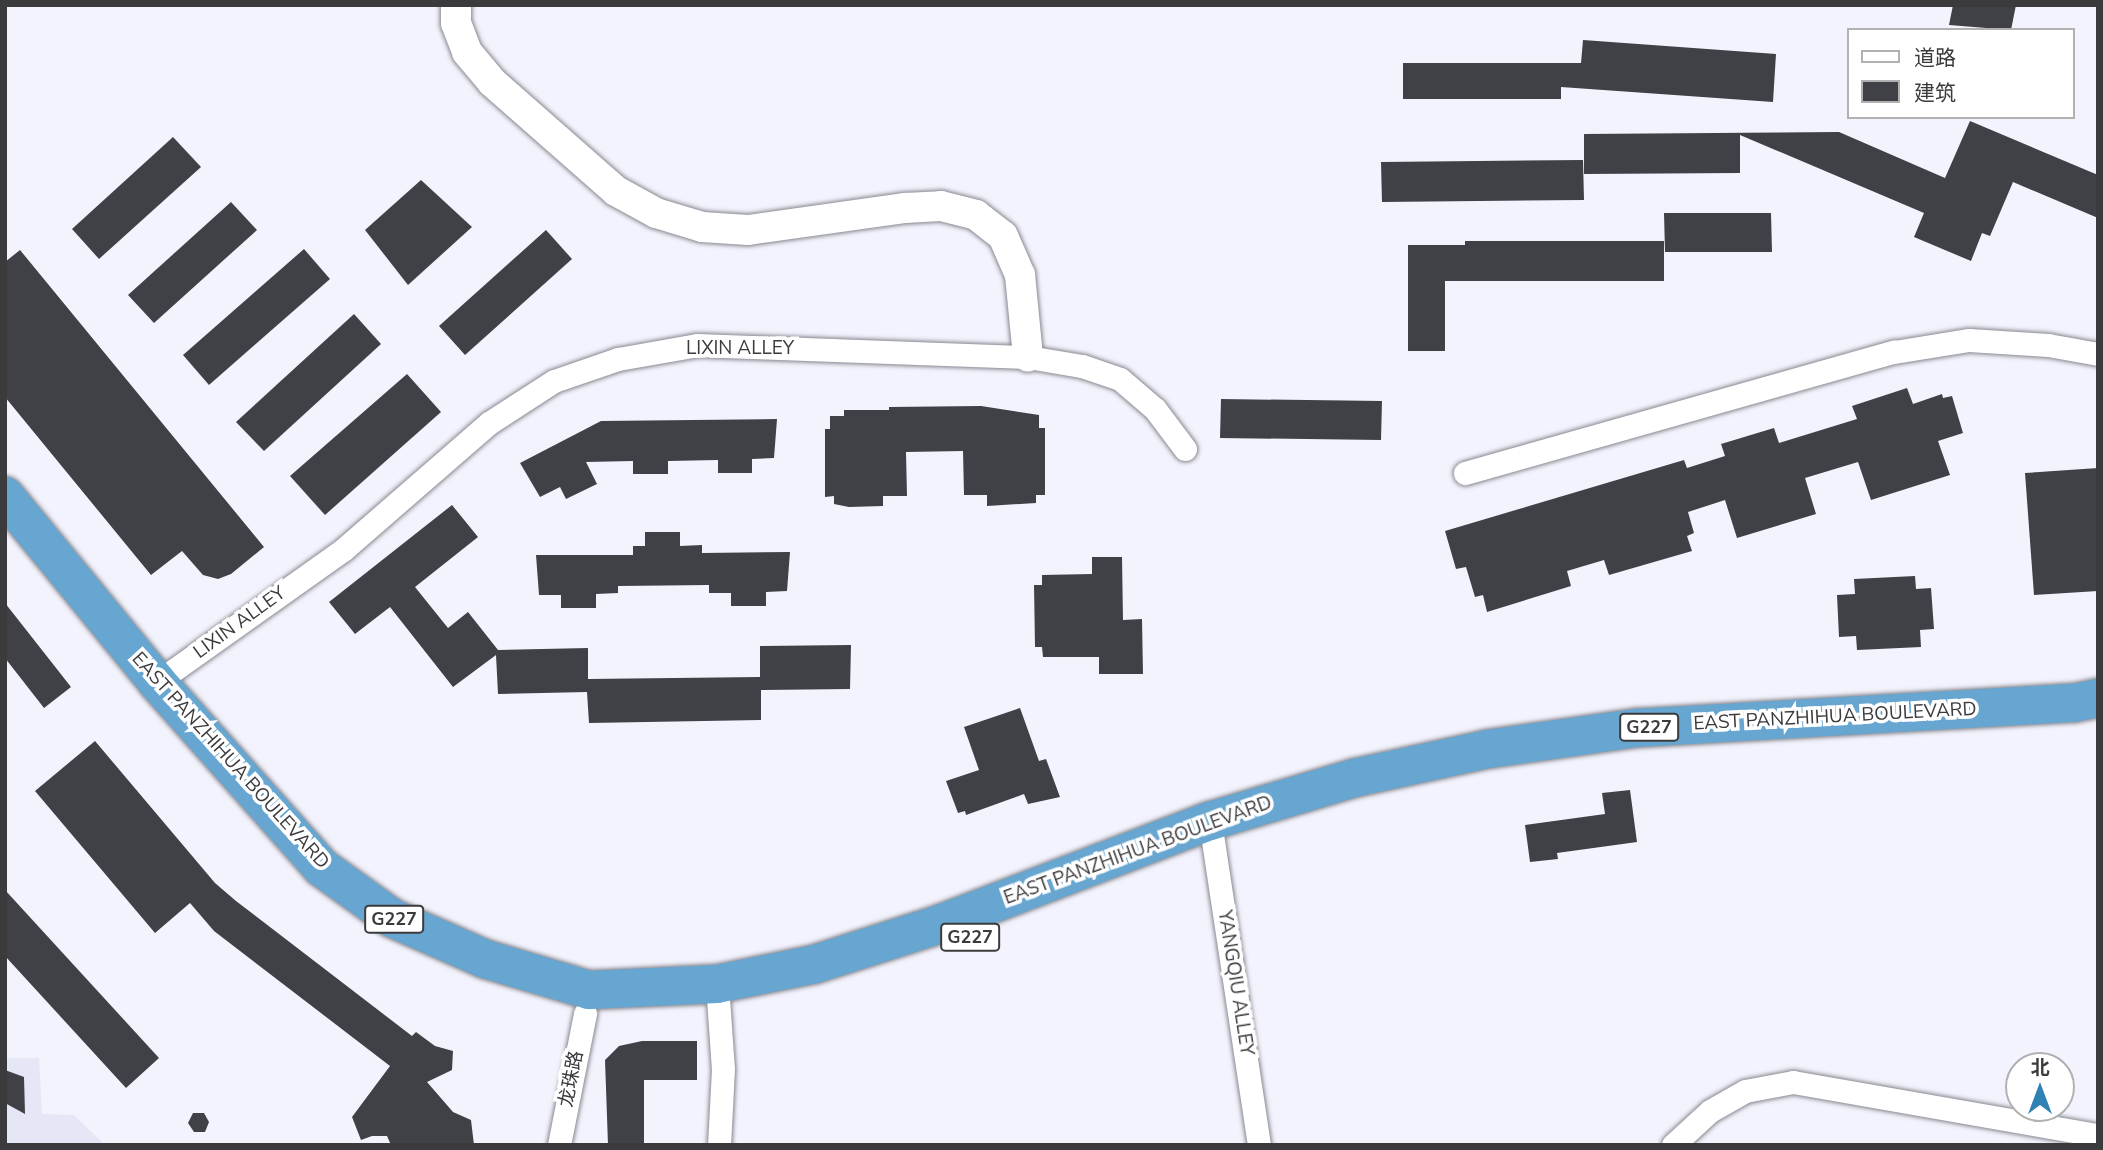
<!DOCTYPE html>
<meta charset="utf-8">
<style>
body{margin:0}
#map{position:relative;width:2103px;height:1150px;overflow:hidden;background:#f3f3fd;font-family:"Nunito Sans","Noto Sans SC",sans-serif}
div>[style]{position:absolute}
.built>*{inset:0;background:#e5e6f6}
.building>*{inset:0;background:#404047}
.roads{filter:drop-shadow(0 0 2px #888991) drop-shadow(0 0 2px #888991)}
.minor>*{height:23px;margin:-11.5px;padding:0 11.5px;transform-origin:11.5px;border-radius:11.5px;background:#fff}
.tertiary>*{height:30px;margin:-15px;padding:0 15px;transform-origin:15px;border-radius:15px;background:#fff}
.trunk>*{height:38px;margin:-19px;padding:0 19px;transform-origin:19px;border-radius:19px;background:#66a6d0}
span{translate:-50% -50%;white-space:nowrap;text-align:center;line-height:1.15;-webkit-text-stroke:7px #fff;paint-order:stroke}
.shield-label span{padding:2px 5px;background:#fff;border:2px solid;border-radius:5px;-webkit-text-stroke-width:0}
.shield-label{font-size:18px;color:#3b3b3e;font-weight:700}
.street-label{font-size:19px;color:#3b3b3e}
.frame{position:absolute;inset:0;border:7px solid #3b3b3e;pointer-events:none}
.legend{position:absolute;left:1847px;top:28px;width:228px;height:91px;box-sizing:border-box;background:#fff;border:2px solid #b1b1b2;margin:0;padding:9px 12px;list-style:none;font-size:21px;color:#3b3b3e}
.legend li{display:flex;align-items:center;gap:14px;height:35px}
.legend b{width:35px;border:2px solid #b1b1b2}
.north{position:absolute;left:2005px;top:1052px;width:70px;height:70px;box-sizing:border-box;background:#fff;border:2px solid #b1b1b2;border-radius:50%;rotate:0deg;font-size:19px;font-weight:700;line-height:28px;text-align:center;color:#3b3b3e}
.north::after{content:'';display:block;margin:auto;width:24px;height:32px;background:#2f82b3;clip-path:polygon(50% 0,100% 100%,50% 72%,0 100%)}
</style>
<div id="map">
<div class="built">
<i style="clip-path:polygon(5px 1058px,39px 1058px,42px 1114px,74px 1115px,105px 1145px,5px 1145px)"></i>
</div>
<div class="building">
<i style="clip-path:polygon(1953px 5px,2016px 5px,2011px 30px,1949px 25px)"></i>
<i style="clip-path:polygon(1583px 40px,1776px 54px,1773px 102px,1561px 87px,1561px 99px,1403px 99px,1403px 63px,1581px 63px)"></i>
<i style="clip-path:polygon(1970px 121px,2098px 175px,2098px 218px,2013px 182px,1990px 236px,1982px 233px,1971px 261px,1914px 237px,1924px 213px,1740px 135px,1740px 173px,1584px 174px,1584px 134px,1839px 132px,1945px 178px)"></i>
<i style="clip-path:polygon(173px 137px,201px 167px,99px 259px,72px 229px)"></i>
<i style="clip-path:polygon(1583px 160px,1584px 200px,1382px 202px,1381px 162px)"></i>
<i style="clip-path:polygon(421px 180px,472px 227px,408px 285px,365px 230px)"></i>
<i style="clip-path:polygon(231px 202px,257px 230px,154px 323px,128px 295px)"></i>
<i style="clip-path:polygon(1664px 213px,1771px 213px,1772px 252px,1665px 252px)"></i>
<i style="clip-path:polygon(546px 230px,572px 259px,465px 355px,439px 326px)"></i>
<i style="clip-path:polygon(1465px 241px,1664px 241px,1664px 281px,1445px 281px,1445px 351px,1408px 351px,1408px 245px,1465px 245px)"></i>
<i style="clip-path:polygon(304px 249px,330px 279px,209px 385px,183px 355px)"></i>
<i style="clip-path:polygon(20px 250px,264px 547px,231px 574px,218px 579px,203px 575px,182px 551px,151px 575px,5px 397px,5px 262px)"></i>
<i style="clip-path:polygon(354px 314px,381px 344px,264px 451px,236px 422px)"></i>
<i style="clip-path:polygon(407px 374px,441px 412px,325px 515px,290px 476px)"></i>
<i style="clip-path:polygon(1907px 388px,1913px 404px,1942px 394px,1943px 398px,1952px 396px,1963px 433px,1938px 441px,1950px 475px,1871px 500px,1858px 462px,1805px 478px,1816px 514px,1737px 538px,1725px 500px,1688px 512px,1694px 533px,1687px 536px,1692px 551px,1609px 575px,1604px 560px,1567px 571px,1571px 586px,1487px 612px,1483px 595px,1475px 597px,1466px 567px,1456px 569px,1445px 531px,1684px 460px,1687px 468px,1725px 456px,1721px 444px,1774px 428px,1779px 443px,1857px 419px,1852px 406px)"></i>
<i style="clip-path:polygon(1221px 399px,1382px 401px,1381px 440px,1220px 438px)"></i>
<i style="clip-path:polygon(981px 406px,1039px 415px,1039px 428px,1045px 428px,1045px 495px,1036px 495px,1036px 503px,987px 506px,987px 495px,964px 495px,963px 451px,906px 452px,907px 496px,883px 496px,883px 506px,849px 507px,834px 504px,834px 496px,825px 497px,825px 429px,830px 429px,830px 416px,844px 416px,844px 410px,889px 410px,889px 407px)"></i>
<i style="clip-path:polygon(777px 419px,774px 458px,752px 459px,752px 473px,718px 473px,718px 460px,668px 461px,668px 474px,633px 474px,633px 461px,586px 462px,597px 484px,566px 499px,560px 487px,540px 497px,520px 463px,601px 421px)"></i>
<i style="clip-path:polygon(2098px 468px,2098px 591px,2034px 595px,2025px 473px)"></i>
<i style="clip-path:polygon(452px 505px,478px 537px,415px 587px,448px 628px,468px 612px,498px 650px,588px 648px,588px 679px,760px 677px,760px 646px,851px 645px,850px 689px,761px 690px,761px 720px,589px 723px,587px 692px,498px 694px,496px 655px,453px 687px,390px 607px,355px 634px,329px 602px)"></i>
<i style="clip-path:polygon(645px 532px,680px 532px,680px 546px,702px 545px,702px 553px,790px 552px,787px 591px,766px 592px,766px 606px,731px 606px,731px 593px,709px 593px,709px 585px,618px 586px,618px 593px,596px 594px,596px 608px,561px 608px,561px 595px,539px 595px,536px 555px,633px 555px,633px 546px,645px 546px)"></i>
<i style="clip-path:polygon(1092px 557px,1122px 557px,1123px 620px,1142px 619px,1143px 674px,1099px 674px,1099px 657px,1043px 657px,1042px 647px,1035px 647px,1034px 585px,1042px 585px,1042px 575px,1092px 574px)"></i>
<i style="clip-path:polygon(1915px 576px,1916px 589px,1931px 588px,1934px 629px,1920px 630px,1921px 647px,1857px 650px,1856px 636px,1839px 637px,1837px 595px,1855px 594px,1854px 579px)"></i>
<i style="clip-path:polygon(5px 603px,71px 687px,44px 708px,5px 658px)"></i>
<i style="clip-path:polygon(1020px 708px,1039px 761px,1046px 759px,1060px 797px,1028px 804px,1024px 794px,966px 815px,965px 811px,958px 813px,946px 781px,979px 770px,964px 727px)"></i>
<i style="clip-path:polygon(95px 741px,215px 883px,236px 901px,412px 1036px,416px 1032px,435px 1046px,453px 1051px,452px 1070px,427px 1082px,453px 1112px,471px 1120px,474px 1145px,391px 1145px,387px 1136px,372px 1136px,361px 1140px,352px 1117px,390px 1066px,214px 931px,190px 903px,155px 933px,35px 791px)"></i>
<i style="clip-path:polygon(1630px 790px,1637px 842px,1557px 853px,1558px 859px,1530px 862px,1525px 825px,1605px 814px,1602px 793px)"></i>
<i style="clip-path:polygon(5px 890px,159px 1058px,126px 1088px,5px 956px)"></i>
<i style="clip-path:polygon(642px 1041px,697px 1041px,697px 1080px,644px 1080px,644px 1145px,608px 1145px,605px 1060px,619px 1046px)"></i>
<i style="clip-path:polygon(5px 1070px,24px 1077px,25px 1114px,5px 1103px)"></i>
<i style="clip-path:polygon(193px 1113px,204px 1113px,209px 1122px,205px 1132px,194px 1132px,188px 1123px)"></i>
</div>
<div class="roads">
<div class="minor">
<i style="left:1465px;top:473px;width:446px;rotate:-15.8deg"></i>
<i style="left:1894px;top:352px;width:76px;rotate:-9.1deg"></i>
<i style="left:1969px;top:340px;width:79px;rotate:3.6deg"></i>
<i style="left:2048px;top:345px;width:51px;rotate:10.2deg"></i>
<i style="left:157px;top:682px;width:229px;rotate:-35.4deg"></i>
<i style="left:344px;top:549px;width:192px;rotate:-41deg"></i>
<i style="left:489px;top:423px;width:77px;rotate:-32.9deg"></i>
<i style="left:554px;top:381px;width:68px;rotate:-19deg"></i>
<i style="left:618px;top:359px;width:80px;rotate:-10deg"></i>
<i style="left:697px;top:345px;width:331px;rotate:2.1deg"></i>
<i style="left:1028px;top:357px;width:55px;rotate:9.5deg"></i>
<i style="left:1082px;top:366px;width:40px;rotate:18.9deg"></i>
<i style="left:1120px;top:379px;width:46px;rotate:40.6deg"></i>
<i style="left:1155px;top:409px;width:50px;rotate:53.1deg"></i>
<i style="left:1210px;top:821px;width:328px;rotate:81.4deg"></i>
<i style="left:717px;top:984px;width:85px;rotate:86deg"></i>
<i style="left:723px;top:1069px;width:76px;rotate:93deg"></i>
<i style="left:559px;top:1145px;width:134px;rotate:-78.8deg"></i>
<i style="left:1673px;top:1145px;width:50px;rotate:-42.6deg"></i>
<i style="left:1710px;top:1111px;width:40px;rotate:-29.7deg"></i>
<i style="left:1745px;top:1091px;width:49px;rotate:-10.6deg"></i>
<i style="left:1793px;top:1082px;width:310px;rotate:9.9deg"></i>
</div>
<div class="tertiary">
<i style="left:456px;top:5px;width:18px;rotate:90deg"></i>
<i style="left:456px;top:23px;width:31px;rotate:69deg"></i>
<i style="left:467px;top:52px;width:39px;rotate:50deg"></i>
<i style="left:492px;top:82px;width:165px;rotate:41.3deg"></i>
<i style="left:616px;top:191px;width:46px;rotate:28.8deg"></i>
<i style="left:656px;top:213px;width:48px;rotate:16.9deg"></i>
<i style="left:702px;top:227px;width:46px;rotate:3.7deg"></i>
<i style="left:748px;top:230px;width:159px;rotate:-8deg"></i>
<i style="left:905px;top:208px;width:36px;rotate:-3deg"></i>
<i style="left:941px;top:206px;width:36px;rotate:14deg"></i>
<i style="left:976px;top:215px;width:34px;rotate:38deg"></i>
<i style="left:1003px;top:236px;width:43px;rotate:66.4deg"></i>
<i style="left:1020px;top:275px;width:82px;rotate:84.4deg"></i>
</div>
<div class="trunk">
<i style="left:5px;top:496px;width:240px;rotate:50.7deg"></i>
<i style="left:157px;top:682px;width:247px;rotate:48.4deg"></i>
<i style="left:321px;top:867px;width:87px;rotate:35.7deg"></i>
<i style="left:392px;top:918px;width:102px;rotate:23.8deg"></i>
<i style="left:485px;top:959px;width:109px;rotate:16.6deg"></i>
<i style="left:589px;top:990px;width:128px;rotate:-2.7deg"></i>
<i style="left:717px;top:984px;width:100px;rotate:-11.5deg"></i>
<i style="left:815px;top:964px;width:131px;rotate:-17.7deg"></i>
<i style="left:940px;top:924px;width:289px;rotate:-20.9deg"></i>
<i style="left:1210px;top:821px;width:150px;rotate:-16.6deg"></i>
<i style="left:1354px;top:778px;width:137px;rotate:-12.2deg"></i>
<i style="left:1488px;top:749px;width:149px;rotate:-8.1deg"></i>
<i style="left:1636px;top:728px;width:439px;rotate:-3.3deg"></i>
<i style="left:2074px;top:703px;width:25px;rotate:-12deg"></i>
</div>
</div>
<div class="shield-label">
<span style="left:1649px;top:727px">G227</span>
<span style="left:394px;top:919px">G227</span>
<span style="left:970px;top:937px">G227</span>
</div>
<div class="street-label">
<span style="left:740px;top:349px">LIXIN ALLEY</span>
<span style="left:240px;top:623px;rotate:-36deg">LIXIN ALLEY</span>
<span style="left:1835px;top:717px;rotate:-3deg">EAST PANZHIHUA BOULEVARD</span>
<span style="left:230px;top:761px;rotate:48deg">EAST PANZHIHUA BOULEVARD</span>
<span style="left:1138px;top:851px;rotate:-20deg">EAST PANZHIHUA BOULEVARD</span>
<span style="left:1235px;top:983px;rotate:81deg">YANGQIU ALLEY</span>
<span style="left:572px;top:1079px;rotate:-79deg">龙珠路</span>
</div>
<div class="frame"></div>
<ul class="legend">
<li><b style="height:9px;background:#fff"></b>道路</li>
<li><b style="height:19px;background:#404047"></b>建筑</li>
</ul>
<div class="north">北</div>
</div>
